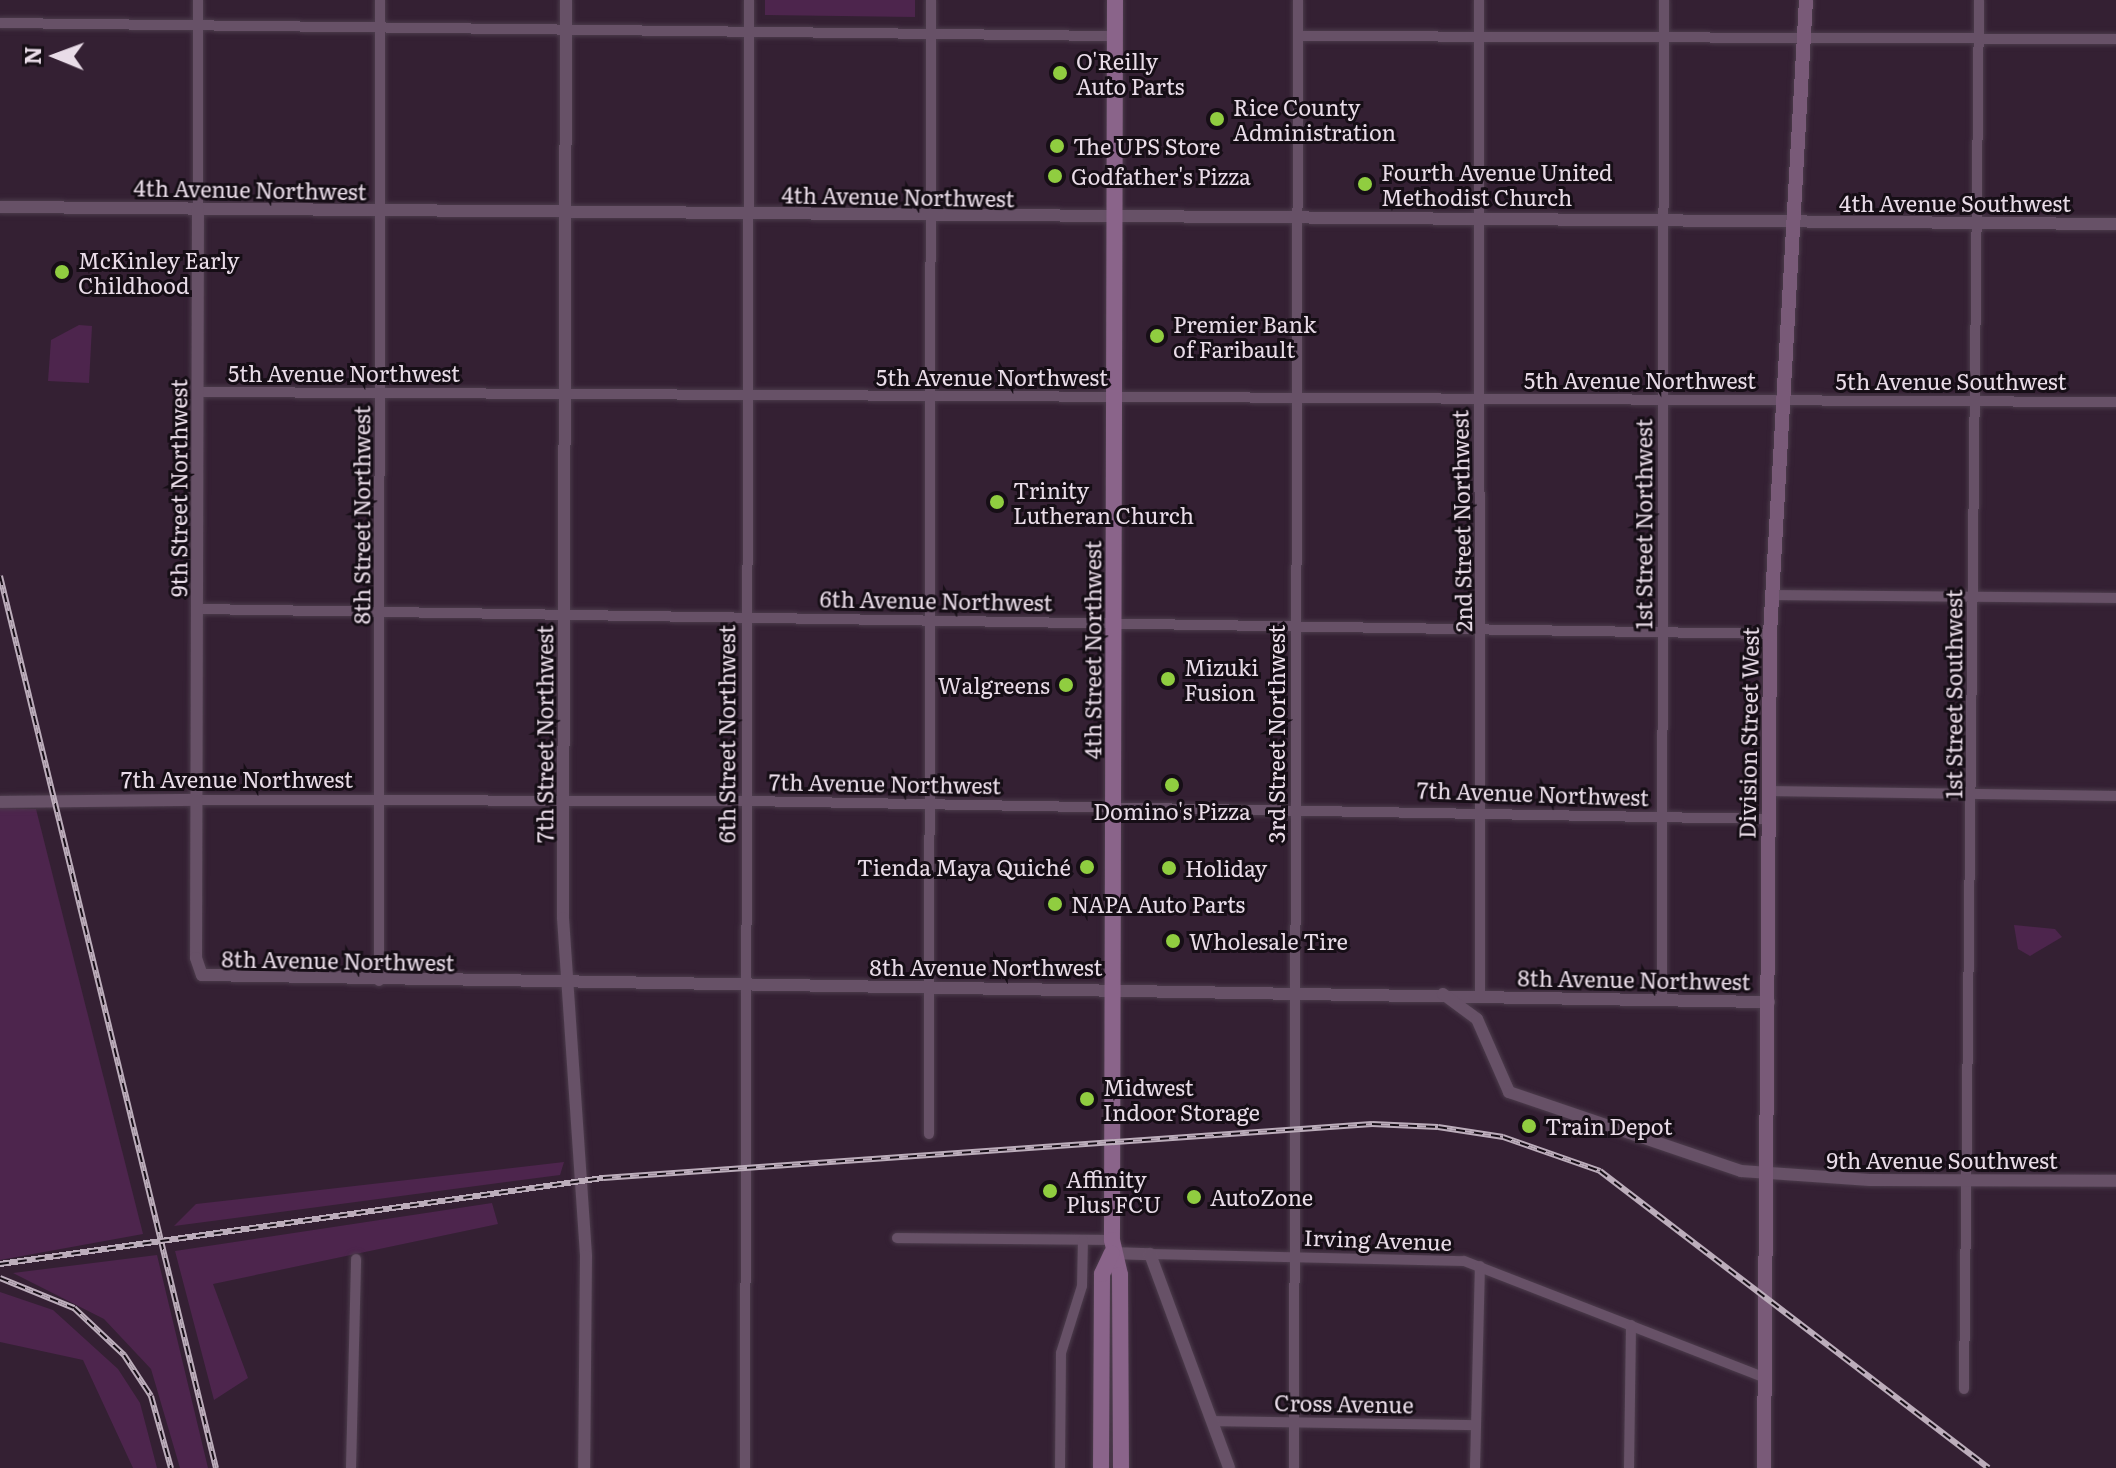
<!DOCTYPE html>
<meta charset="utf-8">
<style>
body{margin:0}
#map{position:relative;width:2116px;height:1468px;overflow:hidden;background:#342033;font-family:Literata,serif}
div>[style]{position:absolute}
.green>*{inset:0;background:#4d254d}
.roads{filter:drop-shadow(0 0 2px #4c3c4c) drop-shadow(0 0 2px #4c3c4c)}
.minor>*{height:10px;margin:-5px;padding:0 5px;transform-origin:5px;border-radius:5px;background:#675167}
.tertiary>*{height:12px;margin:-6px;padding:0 6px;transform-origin:6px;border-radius:6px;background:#675167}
.secondary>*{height:14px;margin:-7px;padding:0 7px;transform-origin:7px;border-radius:7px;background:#795a78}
.primary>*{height:16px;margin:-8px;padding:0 8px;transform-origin:8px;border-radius:8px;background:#8a648a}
.rail>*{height:6px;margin-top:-3px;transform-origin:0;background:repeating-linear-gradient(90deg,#160e16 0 9px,#bcadbb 0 18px);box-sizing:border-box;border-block:2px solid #bcadbb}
.dots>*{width:22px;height:22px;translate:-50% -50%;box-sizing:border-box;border:4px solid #160e16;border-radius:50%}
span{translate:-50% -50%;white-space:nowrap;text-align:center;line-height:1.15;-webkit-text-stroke:6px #160e16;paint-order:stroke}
.poi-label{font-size:22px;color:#e9dce8}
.left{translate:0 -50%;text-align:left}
.right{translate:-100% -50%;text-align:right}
.street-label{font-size:22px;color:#e9dce8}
.north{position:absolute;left:16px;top:16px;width:80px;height:80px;-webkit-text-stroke:6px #160e16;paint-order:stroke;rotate:271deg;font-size:22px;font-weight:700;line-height:32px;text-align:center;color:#e9dce8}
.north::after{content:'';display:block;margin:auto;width:28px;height:36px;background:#e9dce8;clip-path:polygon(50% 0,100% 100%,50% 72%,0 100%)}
</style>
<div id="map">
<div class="green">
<i style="clip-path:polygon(765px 0,915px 0,915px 17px,765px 15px)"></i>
<i style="clip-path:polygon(79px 325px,92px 326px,89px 383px,48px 381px,51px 340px)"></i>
<i style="clip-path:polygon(0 808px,36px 809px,143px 1234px,0 1260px)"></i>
<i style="clip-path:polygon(2014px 925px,2055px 929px,2062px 937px,2030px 956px,2018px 949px)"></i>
<i style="clip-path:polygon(564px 1162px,560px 1175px,174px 1226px,196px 1204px)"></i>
<i style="clip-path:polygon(492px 1203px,498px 1224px,213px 1284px,248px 1378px,214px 1400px,175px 1251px)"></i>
<i style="clip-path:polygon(157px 1255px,208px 1468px,180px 1468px,151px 1369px,104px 1319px,13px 1273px)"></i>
<i style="clip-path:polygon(0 1292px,53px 1310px,118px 1369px,140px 1403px,157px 1468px,133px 1468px,83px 1360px,0 1342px)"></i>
</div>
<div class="roads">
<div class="minor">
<i style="left:1479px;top:0;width:996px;rotate:89.94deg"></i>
<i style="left:0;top:23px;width:1115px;rotate:0.67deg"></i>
<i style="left:1298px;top:36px;width:818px;rotate:0.21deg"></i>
<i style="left:198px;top:208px;width:208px;rotate:-90deg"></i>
<i style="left:198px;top:392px;width:1918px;rotate:0.3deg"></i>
<i style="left:1773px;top:595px;width:343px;rotate:0.5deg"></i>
<i style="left:198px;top:609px;width:1572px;rotate:0.91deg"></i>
<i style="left:1770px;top:791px;width:346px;rotate:0.8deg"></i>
<i style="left:197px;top:800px;width:549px;rotate:0.1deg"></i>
<i style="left:746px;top:801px;width:1023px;rotate:1.01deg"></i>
<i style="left:379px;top:981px;width:981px;rotate:-89.94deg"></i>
<i style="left:1662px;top:1000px;width:1000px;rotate:-89.89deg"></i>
<i style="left:929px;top:1134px;width:1134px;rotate:-89.9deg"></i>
<i style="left:897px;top:1238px;width:215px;rotate:0.5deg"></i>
<i style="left:1150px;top:1254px;width:314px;rotate:1.3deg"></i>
<i style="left:1464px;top:1261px;width:323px;rotate:21.2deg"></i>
<i style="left:1964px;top:1389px;width:1389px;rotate:-89.38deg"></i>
<i style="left:1212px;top:1421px;width:264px;rotate:0.9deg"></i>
<i style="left:351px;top:1468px;width:209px;rotate:-88.6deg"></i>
<i style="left:745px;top:1468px;width:1468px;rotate:-89.84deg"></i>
<i style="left:1060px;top:1468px;width:115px;rotate:-89.5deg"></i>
<i style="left:1061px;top:1353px;width:70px;rotate:-72.6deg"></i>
<i style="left:1082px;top:1286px;width:46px;rotate:-88.8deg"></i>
<i style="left:1294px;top:1468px;width:1468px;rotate:-89.84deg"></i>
<i style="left:1475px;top:1468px;width:202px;rotate:-88.6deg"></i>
<i style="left:1629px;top:1468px;width:143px;rotate:-89.2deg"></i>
</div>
<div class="tertiary">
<i style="left:566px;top:0;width:918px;rotate:90.19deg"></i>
<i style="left:563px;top:918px;width:339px;rotate:86.1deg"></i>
<i style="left:586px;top:1256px;width:212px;rotate:90.5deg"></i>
<i style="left:0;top:207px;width:2116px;rotate:0.46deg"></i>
<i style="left:198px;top:208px;width:750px;rotate:90.15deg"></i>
<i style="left:196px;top:958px;width:18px;rotate:71deg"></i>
<i style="left:202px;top:975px;width:1567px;rotate:0.99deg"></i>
<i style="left:0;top:802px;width:197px;rotate:-0.6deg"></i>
<i style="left:1443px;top:994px;width:42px;rotate:36.3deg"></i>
<i style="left:1477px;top:1019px;width:80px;rotate:66.3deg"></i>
<i style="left:1509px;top:1092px;width:245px;rotate:18.8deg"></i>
<i style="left:1741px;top:1171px;width:129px;rotate:4deg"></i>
<i style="left:1870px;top:1180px;width:246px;rotate:0.2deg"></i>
<i style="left:1112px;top:1253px;width:38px;rotate:2deg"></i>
<i style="left:1150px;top:1254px;width:228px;rotate:69.7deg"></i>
</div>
<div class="secondary">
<i style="left:1764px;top:1468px;width:834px;rotate:-89.59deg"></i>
<i style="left:1770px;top:634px;width:635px;rotate:-86.75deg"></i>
</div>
<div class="primary">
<i style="left:1115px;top:0;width:1240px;rotate:90.14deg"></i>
<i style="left:1112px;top:1240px;width:36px;rotate:77deg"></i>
<i style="left:1120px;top:1275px;width:193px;rotate:89.7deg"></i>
<i style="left:1101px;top:1468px;width:194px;rotate:-89.7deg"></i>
<i style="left:1102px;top:1274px;width:23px;rotate:-65deg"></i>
</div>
</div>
<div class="rail">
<i style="left:0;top:576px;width:918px;rotate:76.39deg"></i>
<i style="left:0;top:1264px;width:609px;rotate:-8.12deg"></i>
<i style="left:603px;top:1178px;width:771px;rotate:-4.02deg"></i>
<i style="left:1372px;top:1124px;width:66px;rotate:2.6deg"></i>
<i style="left:1438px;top:1127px;width:66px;rotate:8.7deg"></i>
<i style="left:1503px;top:1137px;width:103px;rotate:19.3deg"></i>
<i style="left:1600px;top:1171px;width:489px;rotate:37.4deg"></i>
<i style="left:0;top:1278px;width:80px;rotate:22.1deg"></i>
<i style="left:74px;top:1308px;width:69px;rotate:43.2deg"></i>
<i style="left:124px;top:1355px;width:49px;rotate:56.6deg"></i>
<i style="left:151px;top:1396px;width:75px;rotate:74.5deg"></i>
</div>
<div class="dots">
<i style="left:1060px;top:73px;background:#90cd40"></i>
<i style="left:1217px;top:119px;background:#90cd40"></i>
<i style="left:1057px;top:146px;background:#90cd40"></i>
<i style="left:1055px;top:176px;background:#90cd40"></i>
<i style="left:1365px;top:184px;background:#90cd40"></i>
<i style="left:62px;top:272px;background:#90cd40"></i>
<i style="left:1157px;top:336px;background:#90cd40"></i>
<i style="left:997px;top:502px;background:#90cd40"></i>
<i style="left:1168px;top:679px;background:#90cd40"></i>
<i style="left:1066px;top:685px;background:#90cd40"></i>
<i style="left:1172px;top:785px;background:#90cd40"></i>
<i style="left:1087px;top:867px;background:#90cd40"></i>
<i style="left:1169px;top:868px;background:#90cd40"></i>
<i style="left:1055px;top:904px;background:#90cd40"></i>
<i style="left:1173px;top:941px;background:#90cd40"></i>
<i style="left:1087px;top:1099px;background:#90cd40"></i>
<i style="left:1529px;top:1126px;background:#90cd40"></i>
<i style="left:1050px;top:1191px;background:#90cd40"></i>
<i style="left:1194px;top:1197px;background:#90cd40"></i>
</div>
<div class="poi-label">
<span class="left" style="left:1076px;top:73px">O'Reilly<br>Auto Parts</span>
<span class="left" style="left:1233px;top:119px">Rice County<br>Administration</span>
<span class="left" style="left:1073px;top:146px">The UPS Store</span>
<span class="left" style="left:1381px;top:184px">Fourth Avenue United<br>Methodist Church</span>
<span class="left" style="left:1071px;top:176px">Godfather's Pizza</span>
<span class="left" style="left:78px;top:272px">McKinley Early<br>Childhood</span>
<span class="left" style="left:1173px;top:336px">Premier Bank<br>of Faribault</span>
<span class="left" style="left:1013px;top:502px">Trinity<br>Lutheran Church</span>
<span class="left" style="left:1184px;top:679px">Mizuki<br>Fusion</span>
<span class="right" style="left:1050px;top:685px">Walgreens</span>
<span style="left:1172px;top:811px">Domino's Pizza</span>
<span class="right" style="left:1071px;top:867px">Tienda Maya Quiché</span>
<span class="left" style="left:1185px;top:868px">Holiday</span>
<span class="left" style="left:1071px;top:904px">NAPA Auto Parts</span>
<span class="left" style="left:1189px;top:941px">Wholesale Tire</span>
<span class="left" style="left:1103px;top:1099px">Midwest<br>Indoor Storage</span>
<span class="left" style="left:1545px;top:1126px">Train Depot</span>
<span class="left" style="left:1066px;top:1191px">Affinity<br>Plus FCU</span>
<span class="left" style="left:1210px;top:1197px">AutoZone</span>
</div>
<div class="street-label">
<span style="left:250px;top:189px;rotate:1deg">4th Avenue Northwest</span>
<span style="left:898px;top:196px;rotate:1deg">4th Avenue Northwest</span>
<span style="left:1955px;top:203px">4th Avenue Southwest</span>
<span style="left:344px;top:373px">5th Avenue Northwest</span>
<span style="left:992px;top:377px">5th Avenue Northwest</span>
<span style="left:1640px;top:380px">5th Avenue Northwest</span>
<span style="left:1951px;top:381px">5th Avenue Southwest</span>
<span style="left:178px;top:488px;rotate:-90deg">9th Street Northwest</span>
<span style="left:361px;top:515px;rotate:-90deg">8th Street Northwest</span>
<span style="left:1461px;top:521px;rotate:-91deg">2nd Street Northwest</span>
<span style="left:1643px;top:524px;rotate:-90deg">1st Street Northwest</span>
<span style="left:936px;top:600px;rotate:1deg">6th Avenue Northwest</span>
<span style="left:1092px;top:650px;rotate:-90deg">4th Street Northwest</span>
<span style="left:1953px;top:694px;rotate:-90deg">1st Street Southwest</span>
<span style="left:1748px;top:733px;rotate:-89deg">Division Street West</span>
<span style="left:544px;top:734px;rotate:-90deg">7th Street Northwest</span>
<span style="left:726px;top:734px;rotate:-90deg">6th Street Northwest</span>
<span style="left:1276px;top:734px;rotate:-90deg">3rd Street Northwest</span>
<span style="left:237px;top:779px">7th Avenue Northwest</span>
<span style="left:885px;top:783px;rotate:1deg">7th Avenue Northwest</span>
<span style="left:1533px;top:793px;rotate:2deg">7th Avenue Northwest</span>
<span style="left:338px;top:960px;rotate:1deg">8th Avenue Northwest</span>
<span style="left:986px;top:967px">8th Avenue Northwest</span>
<span style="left:1634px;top:979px;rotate:1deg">8th Avenue Northwest</span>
<span style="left:1942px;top:1160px">9th Avenue Southwest</span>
<span style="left:1378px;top:1239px;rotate:2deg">Irving Avenue</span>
<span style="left:1344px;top:1403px;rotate:1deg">Cross Avenue</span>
</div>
<div class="north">N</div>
</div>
